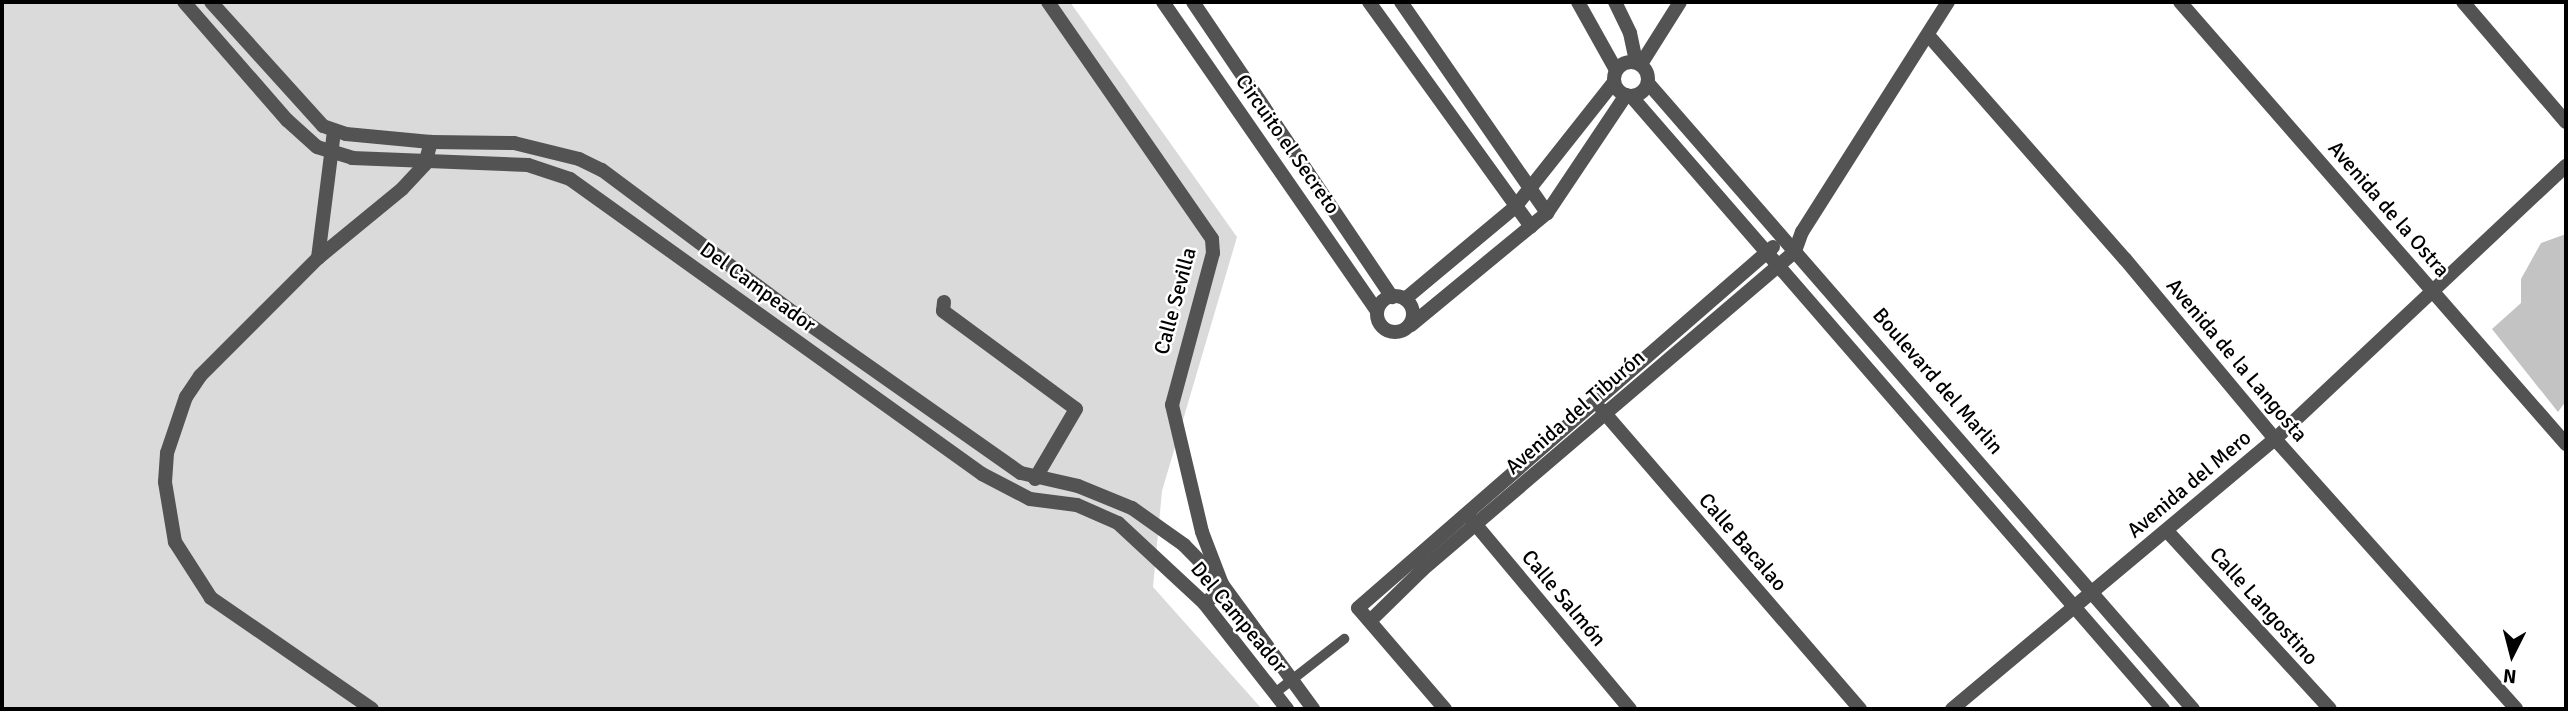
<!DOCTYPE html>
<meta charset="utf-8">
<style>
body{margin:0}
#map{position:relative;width:2568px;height:711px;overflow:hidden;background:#fff;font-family:Signika,sans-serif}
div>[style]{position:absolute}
.green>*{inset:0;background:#dadada}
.building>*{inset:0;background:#c3c3c3}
.lane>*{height:10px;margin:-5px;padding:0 5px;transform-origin:5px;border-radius:5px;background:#535353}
.street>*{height:14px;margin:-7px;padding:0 7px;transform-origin:7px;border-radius:7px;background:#535353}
.street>.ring{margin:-7px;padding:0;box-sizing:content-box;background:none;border:14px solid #535353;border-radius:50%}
span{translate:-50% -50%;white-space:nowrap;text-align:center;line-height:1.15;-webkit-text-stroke:5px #fff;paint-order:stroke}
.street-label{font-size:21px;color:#000}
.frame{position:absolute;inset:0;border:4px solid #000;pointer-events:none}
.north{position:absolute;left:2477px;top:620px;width:70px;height:70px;-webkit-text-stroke:5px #fff;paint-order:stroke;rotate:186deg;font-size:19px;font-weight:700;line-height:28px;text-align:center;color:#000}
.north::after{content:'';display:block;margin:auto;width:24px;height:32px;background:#000;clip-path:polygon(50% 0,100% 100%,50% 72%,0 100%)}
</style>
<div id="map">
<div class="green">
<i style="clip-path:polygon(2px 2px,1070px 2px,1237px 237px,1162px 491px,1153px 587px,1262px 709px,2px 709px)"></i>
</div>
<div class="building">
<i style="clip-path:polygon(2566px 234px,2566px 401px,2558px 412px,2492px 329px,2521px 303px,2521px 279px,2541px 243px)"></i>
</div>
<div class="lane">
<i style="left:1275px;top:693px;width:88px;rotate:-38deg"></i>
</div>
<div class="street">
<i style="left:184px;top:2px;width:157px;rotate:48.9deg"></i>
<i style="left:287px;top:120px;width:40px;rotate:42deg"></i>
<i style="left:317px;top:147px;width:37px;rotate:17deg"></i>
<i style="left:352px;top:158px;width:176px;rotate:2.3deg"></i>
<i style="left:528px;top:165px;width:44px;rotate:18.4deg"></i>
<i style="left:570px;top:179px;width:507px;rotate:35.6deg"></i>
<i style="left:982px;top:474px;width:54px;rotate:27.5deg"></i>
<i style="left:1030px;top:499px;width:47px;rotate:7.3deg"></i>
<i style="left:1077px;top:505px;width:45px;rotate:23.7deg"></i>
<i style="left:1118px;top:523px;width:117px;rotate:42.9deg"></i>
<i style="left:1204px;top:603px;width:135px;rotate:51.9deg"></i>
<i style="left:211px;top:2px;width:167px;rotate:47.9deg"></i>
<i style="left:323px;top:126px;width:24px;rotate:19deg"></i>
<i style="left:346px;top:134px;width:85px;rotate:5.4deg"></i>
<i style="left:431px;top:142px;width:83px;rotate:0.7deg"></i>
<i style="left:514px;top:143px;width:67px;rotate:13.8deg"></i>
<i style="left:579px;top:159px;width:25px;rotate:26deg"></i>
<i style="left:602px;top:170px;width:251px;rotate:36.7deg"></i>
<i style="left:803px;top:320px;width:266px;rotate:35.1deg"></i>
<i style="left:1021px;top:473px;width:58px;rotate:12.8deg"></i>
<i style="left:1078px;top:486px;width:58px;rotate:22.2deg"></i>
<i style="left:1132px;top:508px;width:64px;rotate:35.4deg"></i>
<i style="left:1184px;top:545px;width:54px;rotate:45.7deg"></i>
<i style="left:1222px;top:584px;width:155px;rotate:53.9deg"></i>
<i style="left:1048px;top:2px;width:288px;rotate:55.3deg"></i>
<i style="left:1212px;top:239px;width:14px;rotate:86deg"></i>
<i style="left:1213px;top:253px;width:157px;rotate:105.1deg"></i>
<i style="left:1172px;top:405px;width:130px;rotate:76.7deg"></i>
<i style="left:1202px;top:532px;width:56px;rotate:69deg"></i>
<i style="left:1222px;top:584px;width:8px;rotate:104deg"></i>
<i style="left:1220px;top:592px;width:19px;rotate:145deg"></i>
<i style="left:1163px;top:2px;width:376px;rotate:55.3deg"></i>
<i style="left:1193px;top:2px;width:356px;rotate:56deg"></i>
<i style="left:1369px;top:2px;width:277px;rotate:54.2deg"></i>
<i style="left:1401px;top:2px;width:257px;rotate:55.3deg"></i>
<i style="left:1578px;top:2px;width:78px;rotate:60.8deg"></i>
<i style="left:1615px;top:2px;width:34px;rotate:64deg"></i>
<i style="left:1630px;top:33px;width:30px;rotate:78deg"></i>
<i style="left:2180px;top:2px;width:587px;rotate:48.87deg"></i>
<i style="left:2463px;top:2px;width:158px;rotate:49.4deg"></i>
<i style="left:1928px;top:35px;width:298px;rotate:48.7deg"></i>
<i style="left:2125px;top:259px;width:234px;rotate:50.2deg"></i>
<i style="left:2275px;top:439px;width:362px;rotate:48.2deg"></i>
<i class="ring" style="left:1614px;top:62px;width:20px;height:20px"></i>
<i style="left:1641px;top:64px;width:73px;rotate:-57.8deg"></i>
<i style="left:1648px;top:83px;width:830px;rotate:48.96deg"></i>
<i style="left:1631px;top:96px;width:812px;rotate:49.05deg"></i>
<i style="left:318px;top:258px;width:127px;rotate:-82.8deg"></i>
<i class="ring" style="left:1377px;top:296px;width:22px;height:22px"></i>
<i style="left:1405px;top:299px;width:143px;rotate:-39.9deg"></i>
<i style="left:1515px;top:207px;width:159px;rotate:-51.6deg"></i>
<i style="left:944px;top:302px;width:9px;rotate:96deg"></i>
<i style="left:943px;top:311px;width:165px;rotate:36.4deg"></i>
<i style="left:1076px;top:409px;width:81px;rotate:120.4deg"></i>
<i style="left:1411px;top:325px;width:176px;rotate:-39.5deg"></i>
<i style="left:1547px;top:213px;width:142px;rotate:-56.2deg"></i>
<i style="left:1602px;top:410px;width:395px;rotate:49.2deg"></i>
<i style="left:1471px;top:519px;width:248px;rotate:50.1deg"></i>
<i style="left:2167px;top:531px;width:241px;rotate:47.5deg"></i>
<i style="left:1370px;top:621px;width:73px;rotate:-44.4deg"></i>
<i style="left:1422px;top:570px;width:491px;rotate:-40.5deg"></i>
<i style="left:1795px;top:251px;width:20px;rotate:-70deg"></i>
<i style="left:1802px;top:232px;width:272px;rotate:-57.6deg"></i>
<i style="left:372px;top:709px;width:196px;rotate:-145.4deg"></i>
<i style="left:211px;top:598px;width:67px;rotate:-122.7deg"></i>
<i style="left:175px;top:542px;width:61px;rotate:-99.5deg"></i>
<i style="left:165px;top:482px;width:29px;rotate:-86deg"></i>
<i style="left:167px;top:453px;width:59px;rotate:-71.3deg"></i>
<i style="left:186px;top:397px;width:25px;rotate:-56deg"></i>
<i style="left:200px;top:376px;width:167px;rotate:-45deg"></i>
<i style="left:318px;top:258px;width:109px;rotate:-39.4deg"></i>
<i style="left:402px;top:189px;width:34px;rotate:-47deg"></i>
<i style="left:425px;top:164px;width:23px;rotate:-75deg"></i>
<i style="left:1445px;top:709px;width:133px;rotate:-130.7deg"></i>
<i style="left:1358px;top:608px;width:550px;rotate:-41.02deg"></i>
<i style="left:1952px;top:709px;width:421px;rotate:-39.9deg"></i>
<i style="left:2275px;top:439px;width:399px;rotate:-43.2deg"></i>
</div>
<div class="street-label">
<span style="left:1288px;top:144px;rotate:55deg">Circuito el Secreto</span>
<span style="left:2389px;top:209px;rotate:49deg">Avenida de la Ostra</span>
<span style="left:758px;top:287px;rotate:36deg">Del Campeador</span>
<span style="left:1175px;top:301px;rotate:-75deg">Calle Sevilla</span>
<span style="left:2237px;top:360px;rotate:50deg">Avenida de la Langosta</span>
<span style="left:1938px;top:381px;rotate:49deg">Boulevard del Marlin</span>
<span style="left:1575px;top:412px;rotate:-41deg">Avenida del Tiburón</span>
<span style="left:2189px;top:484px;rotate:-40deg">Avenida del Mero</span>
<span style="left:1743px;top:542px;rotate:49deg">Calle Bacalao</span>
<span style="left:1564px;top:598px;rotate:50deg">Calle Salmón</span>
<span style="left:2264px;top:606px;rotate:48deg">Calle Langostino</span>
<span style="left:1239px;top:617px;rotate:50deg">Del Campeador</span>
</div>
<div class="frame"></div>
<div class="north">N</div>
</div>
